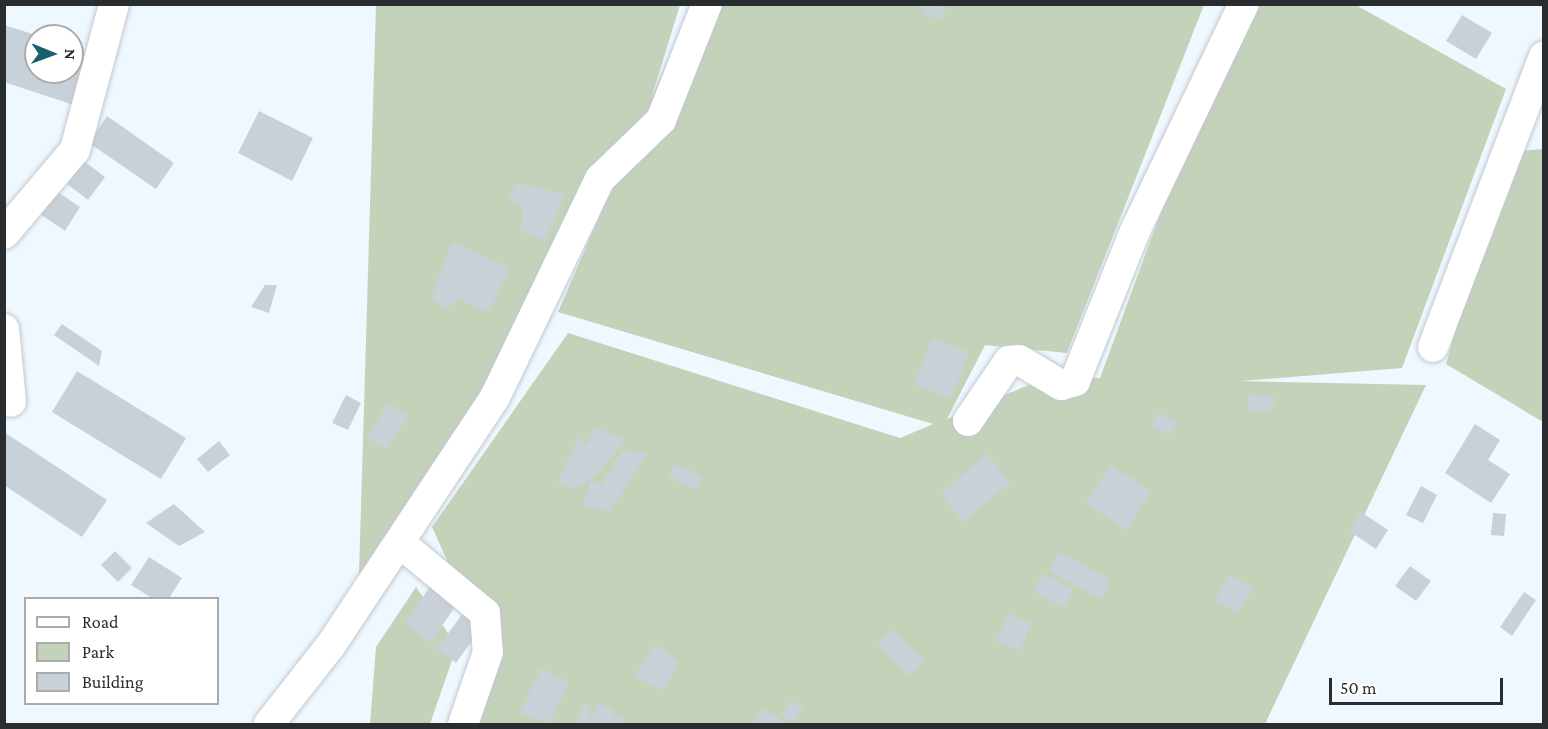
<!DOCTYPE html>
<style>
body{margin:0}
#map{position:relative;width:1548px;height:729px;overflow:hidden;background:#f0f8ff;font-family:"Crimson Pro",serif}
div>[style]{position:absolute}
.green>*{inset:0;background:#c5d2ba}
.building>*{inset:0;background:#c9d1d8}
.roads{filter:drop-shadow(0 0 2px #c1c8cf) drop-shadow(0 0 2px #c1c8cf)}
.minor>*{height:30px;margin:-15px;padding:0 15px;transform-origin:15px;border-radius:15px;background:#fff}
span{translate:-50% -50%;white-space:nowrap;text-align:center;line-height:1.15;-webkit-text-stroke:5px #fff;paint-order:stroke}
.frame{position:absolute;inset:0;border:6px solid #2a2d2f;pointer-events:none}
.legend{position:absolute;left:24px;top:597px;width:195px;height:108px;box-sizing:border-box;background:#fff;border:2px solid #aaabac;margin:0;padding:8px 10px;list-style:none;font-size:18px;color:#2a2d2f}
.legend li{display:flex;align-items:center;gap:12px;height:30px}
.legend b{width:30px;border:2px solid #aaabac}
.north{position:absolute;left:24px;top:24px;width:60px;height:60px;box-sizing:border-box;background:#fff;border:2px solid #aaabac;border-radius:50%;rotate:91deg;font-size:16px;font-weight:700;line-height:24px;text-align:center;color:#2a2d2f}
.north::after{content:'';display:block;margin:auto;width:21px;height:27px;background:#17616f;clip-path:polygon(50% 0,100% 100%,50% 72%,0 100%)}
.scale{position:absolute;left:1329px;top:678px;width:174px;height:27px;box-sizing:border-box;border:3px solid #2a2d2f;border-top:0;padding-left:8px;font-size:18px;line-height:21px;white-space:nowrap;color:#2a2d2f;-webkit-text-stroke:4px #fff;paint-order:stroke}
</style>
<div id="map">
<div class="green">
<i style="clip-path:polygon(376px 5px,680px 5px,651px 99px,692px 5px,1204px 5px,1067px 353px,985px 345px,947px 419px,1048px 377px,1100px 378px,1237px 5px,1356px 5px,1506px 89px,1402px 368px,1241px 381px,1426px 385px,1265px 724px,468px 724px,488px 652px,432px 527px,568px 333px,900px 438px,933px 424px,558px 312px,644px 113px,358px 606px)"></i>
<i style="clip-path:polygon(1543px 149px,1543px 422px,1446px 364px,1507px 152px)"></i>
<i style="clip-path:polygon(416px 587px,457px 646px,430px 724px,370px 724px,376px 647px)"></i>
</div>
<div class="building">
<i style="clip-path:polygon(925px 4px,946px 8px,942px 20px,922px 13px)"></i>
<i style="clip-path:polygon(1462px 15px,1492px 33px,1476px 59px,1446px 41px)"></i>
<i style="clip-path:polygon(4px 25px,36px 35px,36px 72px,72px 72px,72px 47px,91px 53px,74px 105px,4px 82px)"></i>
<i style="clip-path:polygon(259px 111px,313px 138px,292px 181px,238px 153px)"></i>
<i style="clip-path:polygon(107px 116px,174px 163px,156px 189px,89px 143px)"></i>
<i style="clip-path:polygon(84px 161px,105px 177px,88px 200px,67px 184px)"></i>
<i style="clip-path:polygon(518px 183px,565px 195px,544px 240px,520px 231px,523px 208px,507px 199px)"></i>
<i style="clip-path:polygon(55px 190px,80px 207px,65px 231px,40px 214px)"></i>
<i style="clip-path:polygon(452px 242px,510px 268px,488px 312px,459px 299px,446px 309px,431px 298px)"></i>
<i style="clip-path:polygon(265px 285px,277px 285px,269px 313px,251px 307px)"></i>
<i style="clip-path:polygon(62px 324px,102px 351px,99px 366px,54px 335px)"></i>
<i style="clip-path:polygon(932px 338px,969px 352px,951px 399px,915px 385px)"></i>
<i style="clip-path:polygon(77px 371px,186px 438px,161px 479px,52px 412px)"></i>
<i style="clip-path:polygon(1249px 394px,1274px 397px,1272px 413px,1247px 409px)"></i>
<i style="clip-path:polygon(346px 395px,361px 403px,348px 430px,332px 423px)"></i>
<i style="clip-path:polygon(388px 403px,408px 416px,386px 449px,367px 437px)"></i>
<i style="clip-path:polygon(1159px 412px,1177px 422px,1170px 436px,1152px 426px)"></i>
<i style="clip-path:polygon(1475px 424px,1500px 440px,1488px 460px,1510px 474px,1491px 503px,1445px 473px)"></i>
<i style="clip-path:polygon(596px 427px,625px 441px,591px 480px,573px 489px,558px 483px,578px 437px,587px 446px)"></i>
<i style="clip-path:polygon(4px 432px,107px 500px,82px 537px,4px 485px)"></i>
<i style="clip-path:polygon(219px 441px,230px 455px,208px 472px,197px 459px)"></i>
<i style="clip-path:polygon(623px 450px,647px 454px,609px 512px,583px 505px,591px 480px,601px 485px)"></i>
<i style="clip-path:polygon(986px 454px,1010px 482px,964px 522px,941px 494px)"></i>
<i style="clip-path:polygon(675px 464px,703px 477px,697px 490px,669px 477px)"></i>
<i style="clip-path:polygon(1111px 465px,1151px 491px,1126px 530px,1086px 503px)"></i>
<i style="clip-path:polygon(1421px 486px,1437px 495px,1423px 523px,1406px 515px)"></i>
<i style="clip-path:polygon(174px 504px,205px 532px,179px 546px,146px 523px)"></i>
<i style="clip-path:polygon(1361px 512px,1388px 530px,1376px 549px,1349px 531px)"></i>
<i style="clip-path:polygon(1493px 513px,1506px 514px,1504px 536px,1491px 535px)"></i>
<i style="clip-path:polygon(115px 551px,132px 568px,118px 582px,101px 565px)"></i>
<i style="clip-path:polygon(1059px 552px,1111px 580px,1101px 599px,1049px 571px)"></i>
<i style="clip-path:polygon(149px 557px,182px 578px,169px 598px,152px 598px,131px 585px)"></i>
<i style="clip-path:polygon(1410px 566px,1431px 581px,1416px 601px,1395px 586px)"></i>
<i style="clip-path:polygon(1043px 574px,1073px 589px,1064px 607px,1034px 592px)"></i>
<i style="clip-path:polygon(1230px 575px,1253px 588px,1238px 613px,1215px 600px)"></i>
<i style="clip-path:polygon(431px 585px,457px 604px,431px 642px,405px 623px)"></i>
<i style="clip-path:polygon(1524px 592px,1536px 600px,1512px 636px,1500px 627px)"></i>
<i style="clip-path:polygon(465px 610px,484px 624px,456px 663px,437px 649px)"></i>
<i style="clip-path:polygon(1008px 614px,1031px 623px,1020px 651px,997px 642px)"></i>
<i style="clip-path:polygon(892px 629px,924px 661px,910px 676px,877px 644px)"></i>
<i style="clip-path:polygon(655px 644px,679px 662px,663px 691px,635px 676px)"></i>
<i style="clip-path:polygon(541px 668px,569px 682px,549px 724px,520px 713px)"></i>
<i style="clip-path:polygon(792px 700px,803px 708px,793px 723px,781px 715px)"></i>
<i style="clip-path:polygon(599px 703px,613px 710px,613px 717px,623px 717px,620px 724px,575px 724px,585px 704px,591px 706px,589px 721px)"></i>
<i style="clip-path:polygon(762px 708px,787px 724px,752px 724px)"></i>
</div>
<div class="roads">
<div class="minor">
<i style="left:4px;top:234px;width:110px;rotate:-49.8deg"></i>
<i style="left:75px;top:150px;width:151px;rotate:-75deg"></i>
<i style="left:4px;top:329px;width:73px;rotate:84.5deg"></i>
<i style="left:1433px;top:347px;width:311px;rotate:-69.1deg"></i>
<i style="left:968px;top:421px;width:73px;rotate:-55.7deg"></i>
<i style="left:1009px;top:361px;width:10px;rotate:-6deg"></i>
<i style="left:1019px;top:360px;width:49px;rotate:30.8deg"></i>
<i style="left:1061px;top:385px;width:15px;rotate:-16deg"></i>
<i style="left:1075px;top:381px;width:162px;rotate:-68.2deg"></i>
<i style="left:1135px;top:231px;width:252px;rotate:-64.4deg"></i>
<i style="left:400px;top:543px;width:110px;rotate:39.5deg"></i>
<i style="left:485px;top:613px;width:39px;rotate:86deg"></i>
<i style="left:488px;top:652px;width:76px;rotate:109.1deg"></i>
<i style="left:269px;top:724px;width:100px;rotate:-51.9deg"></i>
<i style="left:331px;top:645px;width:297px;rotate:-56.5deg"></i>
<i style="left:495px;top:397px;width:242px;rotate:-64.3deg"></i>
<i style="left:600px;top:179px;width:85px;rotate:-44deg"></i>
<i style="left:661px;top:120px;width:125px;rotate:-68.4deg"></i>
</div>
</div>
<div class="frame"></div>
<ul class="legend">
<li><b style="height:8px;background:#fff"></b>Road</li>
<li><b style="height:16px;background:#c5d2ba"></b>Park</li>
<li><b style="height:16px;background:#c9d1d8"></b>Building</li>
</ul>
<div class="north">N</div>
<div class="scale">50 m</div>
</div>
